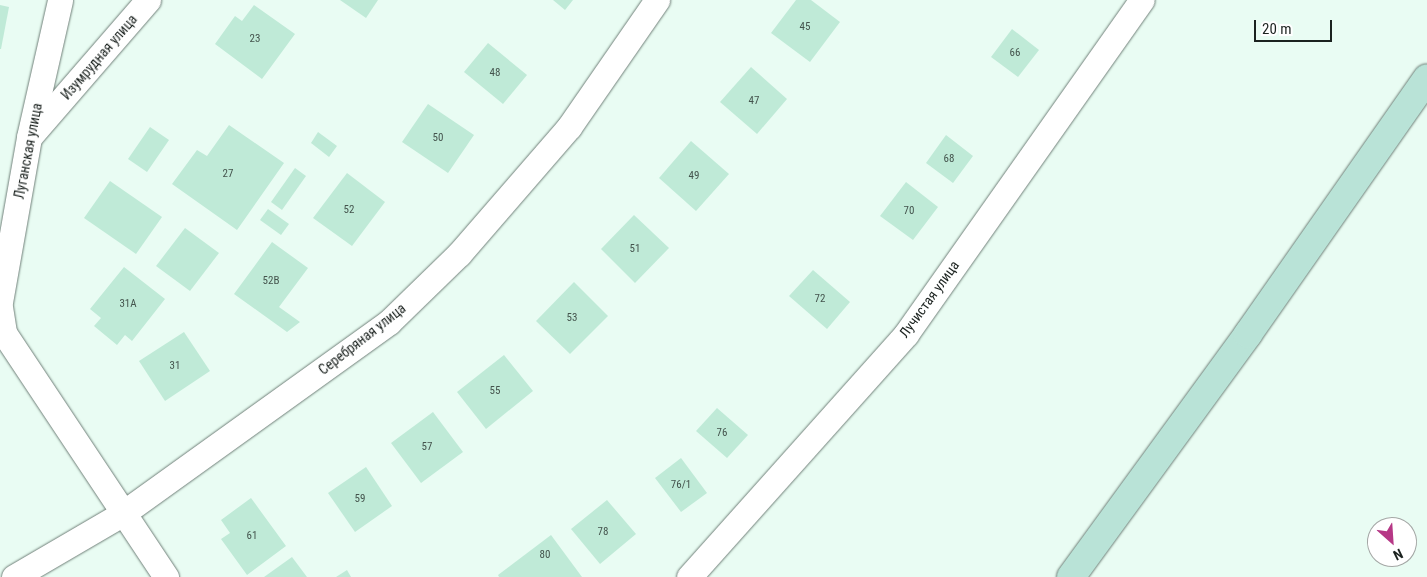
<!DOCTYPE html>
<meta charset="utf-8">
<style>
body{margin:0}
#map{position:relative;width:1427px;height:577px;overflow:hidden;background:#e9fcf3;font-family:"Roboto Condensed",sans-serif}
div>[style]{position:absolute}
.building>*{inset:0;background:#bfead7}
.roads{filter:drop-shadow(0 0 1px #708079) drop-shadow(0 0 1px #708079)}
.minor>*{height:25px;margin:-12.5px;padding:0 12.5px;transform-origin:12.5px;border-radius:12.5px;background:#fff}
.secondary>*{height:28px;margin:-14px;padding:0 14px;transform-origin:14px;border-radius:14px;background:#b9e3d7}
span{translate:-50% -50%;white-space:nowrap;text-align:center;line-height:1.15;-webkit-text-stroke:5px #fff;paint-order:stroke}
.number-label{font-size:11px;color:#44544d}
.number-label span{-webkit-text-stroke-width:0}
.street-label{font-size:14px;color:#1b221f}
.north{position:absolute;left:1367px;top:517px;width:50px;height:50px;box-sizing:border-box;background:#fff;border:1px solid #a4a7a5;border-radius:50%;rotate:154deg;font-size:14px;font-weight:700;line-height:20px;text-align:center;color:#1b221f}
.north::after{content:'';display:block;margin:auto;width:18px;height:22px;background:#b63886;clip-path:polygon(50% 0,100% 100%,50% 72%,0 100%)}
.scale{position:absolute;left:1254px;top:20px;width:78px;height:22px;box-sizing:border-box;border:2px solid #1b221f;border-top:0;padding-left:6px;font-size:15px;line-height:18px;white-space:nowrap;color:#1b221f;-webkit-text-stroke:4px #fff;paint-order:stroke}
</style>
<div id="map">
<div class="building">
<i style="clip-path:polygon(340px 0,378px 0,366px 18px)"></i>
<i style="clip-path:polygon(553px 0,573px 0,565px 10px)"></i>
<i style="clip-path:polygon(796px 0,811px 0,840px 22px,810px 62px,771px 33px)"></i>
<i style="clip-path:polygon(0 5px,9px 7px,1px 49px,0 49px)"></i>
<i style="clip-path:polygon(254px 5px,295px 34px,262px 79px,215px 44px,235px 16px,242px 21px)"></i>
<i style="clip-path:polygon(1012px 29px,1039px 50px,1018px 77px,991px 57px)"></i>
<i style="clip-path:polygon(488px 43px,527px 75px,503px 104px,464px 72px)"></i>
<i style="clip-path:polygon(751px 67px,787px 99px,757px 134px,720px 102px)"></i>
<i style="clip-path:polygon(428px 104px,474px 135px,448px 173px,402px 142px)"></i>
<i style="clip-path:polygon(229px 125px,284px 163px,237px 230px,172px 184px,197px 150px,207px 156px)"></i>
<i style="clip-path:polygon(150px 127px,169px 140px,147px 172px,128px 159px)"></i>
<i style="clip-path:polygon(318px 132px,337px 146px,329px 157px,311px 143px)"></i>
<i style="clip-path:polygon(946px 135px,973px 156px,953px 183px,926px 163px)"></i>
<i style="clip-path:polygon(691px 141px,729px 174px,696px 211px,659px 178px)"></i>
<i style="clip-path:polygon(295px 168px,306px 176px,282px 210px,271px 202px)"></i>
<i style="clip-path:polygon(347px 173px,385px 202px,352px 246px,313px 218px)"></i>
<i style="clip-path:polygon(110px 181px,162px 217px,136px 254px,84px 218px)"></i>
<i style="clip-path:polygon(906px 182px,938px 207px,913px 240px,880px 216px)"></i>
<i style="clip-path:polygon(268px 209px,289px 224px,281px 235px,260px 220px)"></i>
<i style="clip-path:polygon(634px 215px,669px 248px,635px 283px,601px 249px)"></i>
<i style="clip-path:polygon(185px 228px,219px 253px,190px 291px,156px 266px)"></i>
<i style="clip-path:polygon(272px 242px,308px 268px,279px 307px,300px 322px,287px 332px,234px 294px)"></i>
<i style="clip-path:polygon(124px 267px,165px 299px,132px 341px,125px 335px,117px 345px,94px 326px,101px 318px,90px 309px)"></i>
<i style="clip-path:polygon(813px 270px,850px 302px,827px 329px,789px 296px)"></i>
<i style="clip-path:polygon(574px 282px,608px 316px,570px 354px,536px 321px)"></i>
<i style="clip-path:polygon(184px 332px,210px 371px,165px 401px,139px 361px)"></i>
<i style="clip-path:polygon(504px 355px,533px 391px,486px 429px,457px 392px)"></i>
<i style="clip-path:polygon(717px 408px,748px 435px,727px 458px,696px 431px)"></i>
<i style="clip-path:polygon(433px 412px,463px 452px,421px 483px,391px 443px)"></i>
<i style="clip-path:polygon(681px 458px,707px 493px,681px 512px,655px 478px)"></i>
<i style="clip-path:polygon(366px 467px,392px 506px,355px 532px,328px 493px)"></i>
<i style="clip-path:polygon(251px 498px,286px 546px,247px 575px,221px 539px,230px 533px,221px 520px)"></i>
<i style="clip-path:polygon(607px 500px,636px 534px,600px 564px,571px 529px)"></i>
<i style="clip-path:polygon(551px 535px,582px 577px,499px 577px,498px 575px)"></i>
<i style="clip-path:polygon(292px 557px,307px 577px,264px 577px)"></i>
<i style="clip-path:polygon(347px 570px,351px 577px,336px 577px)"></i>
</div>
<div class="roads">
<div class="minor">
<i style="left:31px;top:135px;width:179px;rotate:-49.1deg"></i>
<i style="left:0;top:302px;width:168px;rotate:-80deg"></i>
<i style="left:29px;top:137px;width:140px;rotate:-77.2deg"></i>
<i style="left:0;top:307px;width:26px;rotate:81deg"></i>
<i style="left:4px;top:333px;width:293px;rotate:56.4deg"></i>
<i style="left:14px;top:577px;width:125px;rotate:-30.3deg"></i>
<i style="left:122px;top:514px;width:329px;rotate:-35.7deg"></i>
<i style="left:389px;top:322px;width:98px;rotate:-44.2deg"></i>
<i style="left:459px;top:254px;width:168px;rotate:-49.1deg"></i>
<i style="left:569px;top:127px;width:155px;rotate:-55.3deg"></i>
<i style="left:689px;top:577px;width:326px;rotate:-48.2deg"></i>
<i style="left:906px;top:334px;width:409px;rotate:-54.8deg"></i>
</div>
<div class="secondary">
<i style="left:1071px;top:577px;width:301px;rotate:-53.9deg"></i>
<i style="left:1248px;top:334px;width:312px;rotate:-55deg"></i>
</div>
</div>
<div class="number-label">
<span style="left:805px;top:27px">45</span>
<span style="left:255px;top:39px">23</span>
<span style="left:1015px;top:53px">66</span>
<span style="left:495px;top:73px">48</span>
<span style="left:754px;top:101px">47</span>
<span style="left:438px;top:138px">50</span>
<span style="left:949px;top:159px">68</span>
<span style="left:228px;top:174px">27</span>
<span style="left:694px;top:176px">49</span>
<span style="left:349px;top:210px">52</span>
<span style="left:909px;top:211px">70</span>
<span style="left:635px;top:249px">51</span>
<span style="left:271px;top:281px">52В</span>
<span style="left:820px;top:299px">72</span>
<span style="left:128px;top:304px">31А</span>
<span style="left:572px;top:318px">53</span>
<span style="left:175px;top:366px">31</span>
<span style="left:495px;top:391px">55</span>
<span style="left:722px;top:433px">76</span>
<span style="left:427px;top:447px">57</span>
<span style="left:681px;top:485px">76/1</span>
<span style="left:360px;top:499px">59</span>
<span style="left:603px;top:532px">78</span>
<span style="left:252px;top:536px">61</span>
<span style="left:545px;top:555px">80</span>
</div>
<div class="street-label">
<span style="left:99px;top:57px;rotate:-49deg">Изумрудная улица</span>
<span style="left:28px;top:151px;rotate:-79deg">Луганская улица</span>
<span style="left:929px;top:299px;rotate:-54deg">Лучистая улица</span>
<span style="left:362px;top:339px;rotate:-38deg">Серебряная улица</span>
</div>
<div class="north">N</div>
<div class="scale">20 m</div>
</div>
